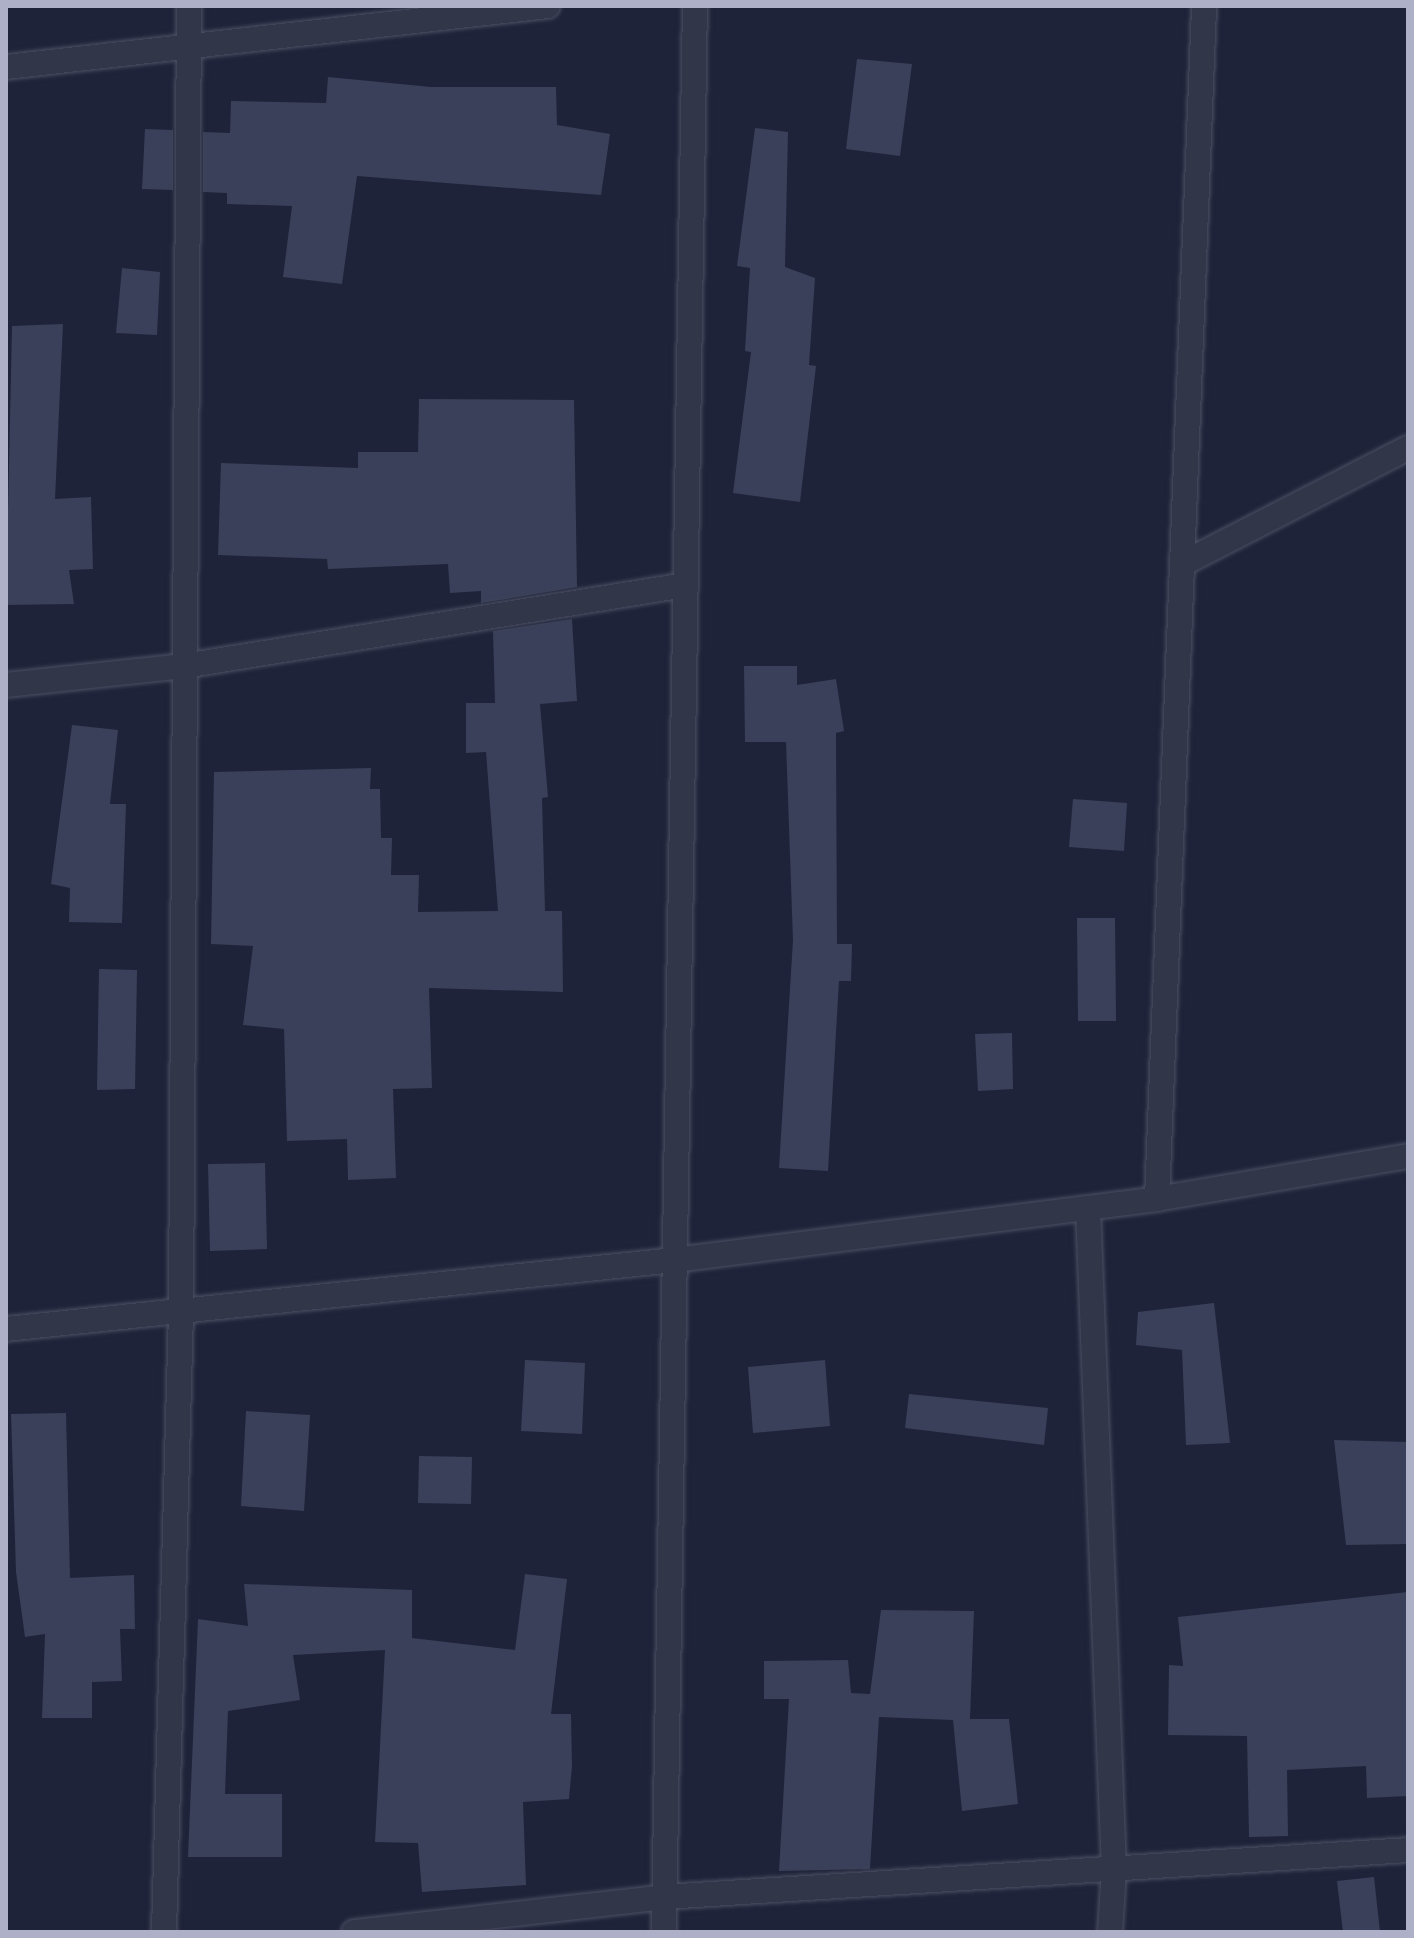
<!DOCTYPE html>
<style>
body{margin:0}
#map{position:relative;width:1414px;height:1938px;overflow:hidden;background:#1f2339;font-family:"Source Sans 3",sans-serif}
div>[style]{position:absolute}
.building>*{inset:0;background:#3a4059}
.roads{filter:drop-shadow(0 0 2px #4d5064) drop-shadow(0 0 2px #4d5064)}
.minor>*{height:24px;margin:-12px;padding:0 12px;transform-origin:12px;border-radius:12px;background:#323649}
span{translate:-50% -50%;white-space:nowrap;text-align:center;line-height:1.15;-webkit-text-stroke:6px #181c2e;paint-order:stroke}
.frame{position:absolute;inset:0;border:8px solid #adb0c6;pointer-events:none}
</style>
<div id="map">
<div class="building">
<i style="clip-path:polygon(857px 59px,912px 64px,900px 156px,846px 149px)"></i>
<i style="clip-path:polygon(328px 77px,431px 87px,556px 87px,557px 125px,610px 134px,601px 195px,357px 176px,342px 284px,283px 277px,292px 206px,227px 204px,227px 193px,203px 192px,203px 132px,230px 133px,231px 101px,326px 103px)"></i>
<i style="clip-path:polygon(755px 128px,788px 132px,785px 267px,815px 278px,809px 365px,816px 366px,800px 502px,733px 493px,751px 352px,745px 351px,750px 268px,737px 266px)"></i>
<i style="clip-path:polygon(145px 129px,173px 130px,173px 190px,142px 189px)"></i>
<i style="clip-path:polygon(122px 268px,160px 272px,157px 335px,116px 333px)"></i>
<i style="clip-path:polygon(63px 324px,55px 499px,91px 497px,93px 569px,69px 570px,74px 604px,6px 605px,12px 326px)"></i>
<i style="clip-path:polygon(419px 399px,574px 400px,577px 587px,481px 603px,481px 591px,450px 593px,448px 564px,328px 569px,327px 559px,218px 555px,221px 463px,358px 468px,358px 452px,418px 452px)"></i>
<i style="clip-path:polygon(572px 619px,577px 701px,540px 704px,548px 797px,542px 798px,545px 911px,562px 911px,563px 992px,429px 988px,432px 1088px,393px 1089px,396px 1178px,348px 1180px,347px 1139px,287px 1141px,284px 1029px,243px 1025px,253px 946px,211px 944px,214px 772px,371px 768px,370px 789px,380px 789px,381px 838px,392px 838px,391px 875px,419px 875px,418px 912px,498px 911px,486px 752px,466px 753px,466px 703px,495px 703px,493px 631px)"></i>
<i style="clip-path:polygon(744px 666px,797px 666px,797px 685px,836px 679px,844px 731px,836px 733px,837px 944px,852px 944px,851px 981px,839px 981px,828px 1171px,779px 1168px,793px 940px,786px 742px,745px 742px)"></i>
<i style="clip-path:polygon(72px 725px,118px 730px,110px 804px,126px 804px,122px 923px,69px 922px,70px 888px,51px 884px)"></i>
<i style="clip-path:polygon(1073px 799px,1127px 803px,1124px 851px,1069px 847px)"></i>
<i style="clip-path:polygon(1077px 918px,1115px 918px,1116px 1021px,1078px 1021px)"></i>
<i style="clip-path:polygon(99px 969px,137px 970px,135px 1089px,97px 1090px)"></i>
<i style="clip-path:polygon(1012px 1033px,1013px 1089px,978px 1091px,975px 1034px)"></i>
<i style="clip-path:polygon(265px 1163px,267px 1249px,210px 1251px,208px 1164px)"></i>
<i style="clip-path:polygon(1214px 1303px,1230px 1443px,1186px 1445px,1182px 1350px,1136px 1345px,1138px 1312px)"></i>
<i style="clip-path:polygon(525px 1360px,585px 1363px,582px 1434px,521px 1431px)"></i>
<i style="clip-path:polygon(825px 1360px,830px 1426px,753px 1433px,748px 1367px)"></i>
<i style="clip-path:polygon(909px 1394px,1048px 1408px,1044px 1445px,905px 1428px)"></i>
<i style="clip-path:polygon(246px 1411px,310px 1415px,304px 1511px,241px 1506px)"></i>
<i style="clip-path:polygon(66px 1413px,70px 1578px,134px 1575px,135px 1629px,120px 1629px,122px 1681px,92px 1682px,92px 1718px,42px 1718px,45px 1634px,25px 1637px,16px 1572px,11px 1414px)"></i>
<i style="clip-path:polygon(1334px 1440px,1408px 1442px,1408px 1544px,1346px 1545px)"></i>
<i style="clip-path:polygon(419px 1456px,472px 1457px,471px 1504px,418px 1503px)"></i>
<i style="clip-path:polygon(525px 1574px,567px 1579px,551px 1714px,571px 1714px,572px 1766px,569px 1799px,523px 1802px,526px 1885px,422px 1892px,418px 1843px,375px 1842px,385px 1650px,293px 1655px,300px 1700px,228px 1711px,225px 1794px,282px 1794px,282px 1857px,188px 1857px,198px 1619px,248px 1626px,244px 1584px,412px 1590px,412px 1638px,515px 1650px)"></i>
<i style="clip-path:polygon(1408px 1592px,1408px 1796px,1367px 1798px,1366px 1766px,1287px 1770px,1288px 1836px,1249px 1837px,1247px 1736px,1168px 1735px,1169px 1665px,1183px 1666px,1178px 1617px)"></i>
<i style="clip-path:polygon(881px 1610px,974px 1611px,970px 1719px,1009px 1719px,1018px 1804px,962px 1811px,953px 1720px,879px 1717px,870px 1869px,779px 1871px,789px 1699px,764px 1699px,764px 1661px,848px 1660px,851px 1693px,870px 1694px)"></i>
<i style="clip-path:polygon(1374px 1877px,1380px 1932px,1343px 1932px,1337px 1881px)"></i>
</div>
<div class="roads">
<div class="minor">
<i style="left:6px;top:67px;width:545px;rotate:-6.42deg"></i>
<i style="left:1182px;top:564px;width:254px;rotate:-27.2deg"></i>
<i style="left:6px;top:685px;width:179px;rotate:-6.1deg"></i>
<i style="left:184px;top:666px;width:508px;rotate:-9.18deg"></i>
<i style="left:1157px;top:1199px;width:1194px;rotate:-87.74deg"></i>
<i style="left:1088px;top:1208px;width:662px;rotate:87.75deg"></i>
<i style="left:1114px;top:1869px;width:63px;rotate:93.6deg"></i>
<i style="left:6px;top:1329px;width:673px;rotate:-5.89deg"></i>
<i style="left:675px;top:1260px;width:486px;rotate:-7.2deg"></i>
<i style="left:1157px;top:1199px;width:255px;rotate:-9.7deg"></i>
<i style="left:164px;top:1932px;width:621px;rotate:-88.43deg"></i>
<i style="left:181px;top:1311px;width:1305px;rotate:-89.65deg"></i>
<i style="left:354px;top:1932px;width:312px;rotate:-6.4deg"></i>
<i style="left:664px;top:1897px;width:745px;rotate:-3.61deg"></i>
<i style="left:664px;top:1932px;width:1926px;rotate:-89.08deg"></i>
</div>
</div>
<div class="frame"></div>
</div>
